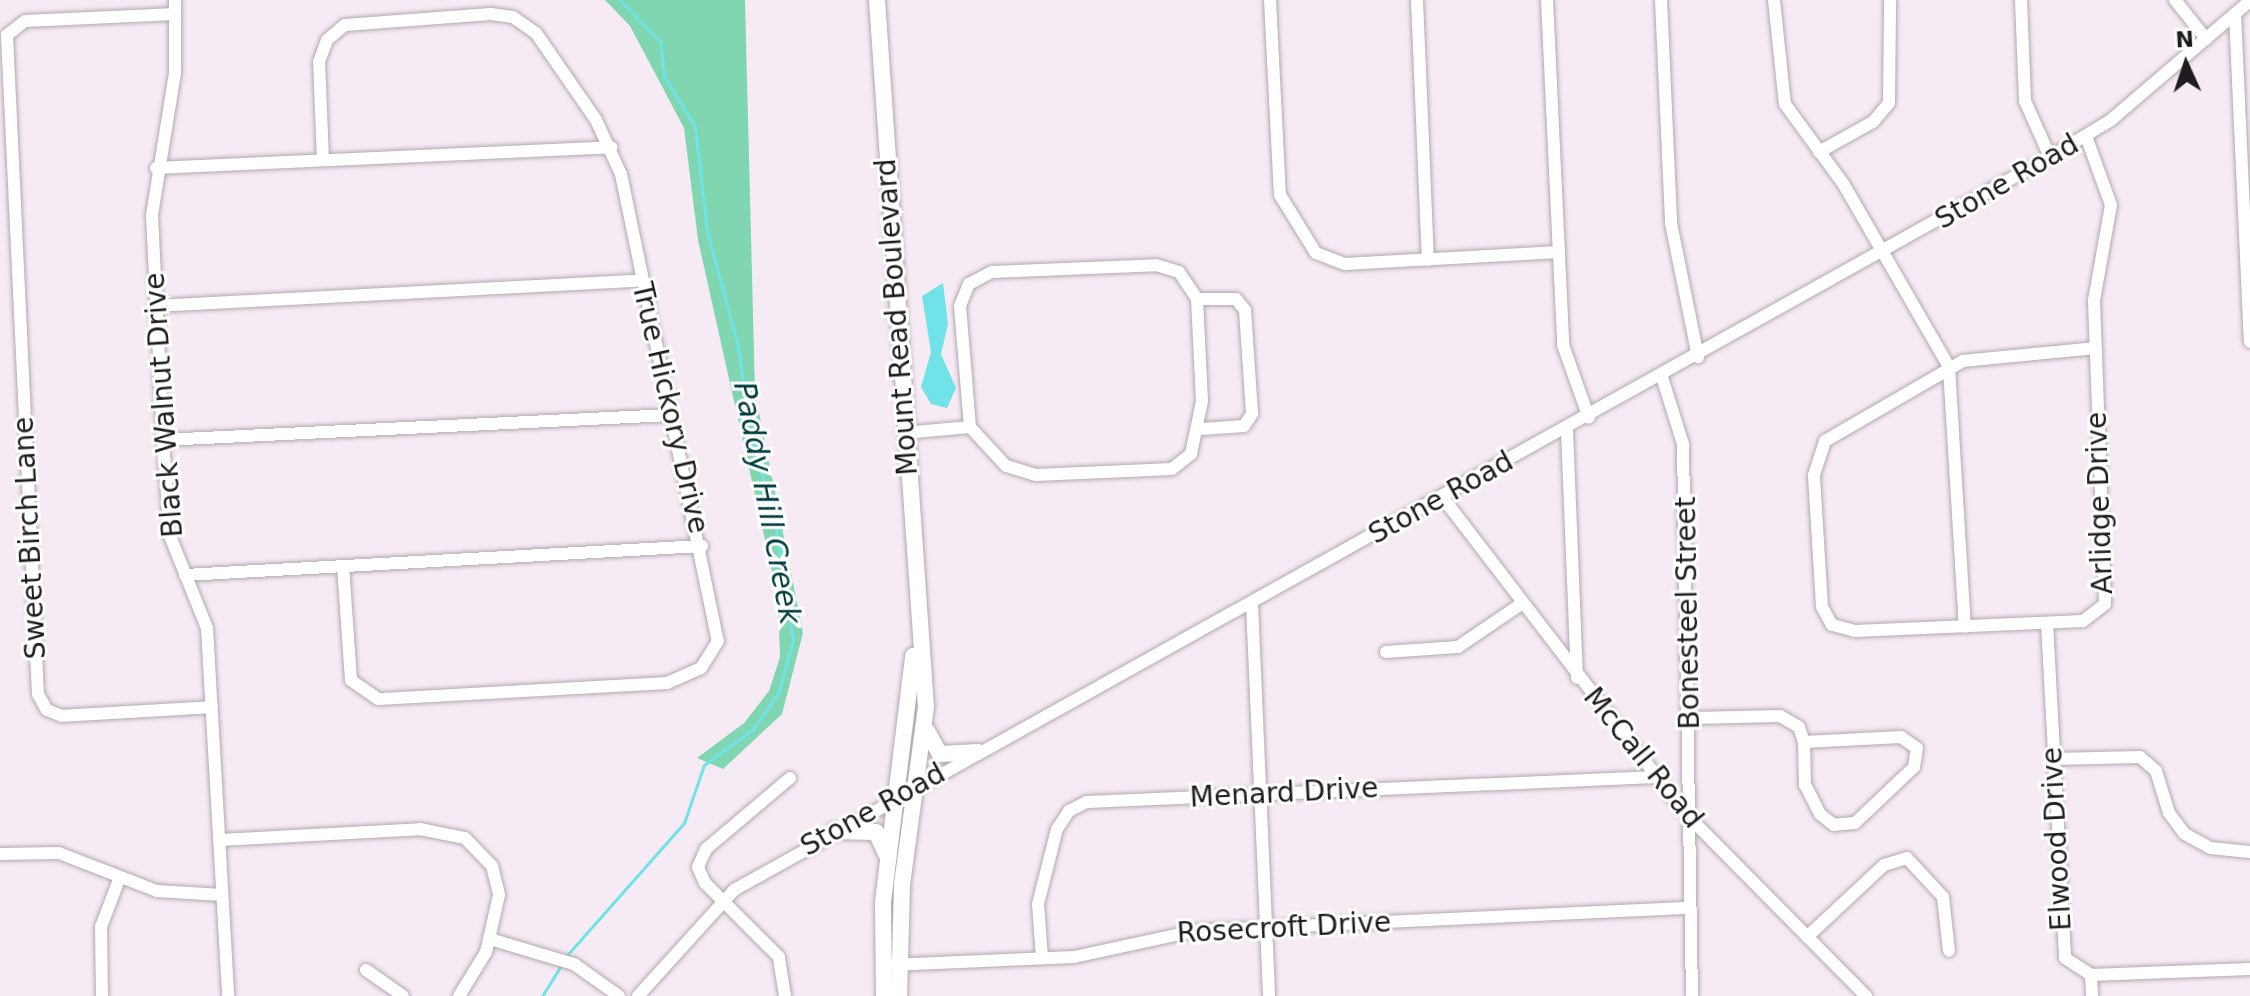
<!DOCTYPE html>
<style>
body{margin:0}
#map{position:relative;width:2250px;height:996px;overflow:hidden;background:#f6ebf5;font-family:"DejaVu Sans",sans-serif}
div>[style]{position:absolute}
.green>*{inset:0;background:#80d6b1}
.water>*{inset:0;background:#6fe3e8}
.stream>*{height:3px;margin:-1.5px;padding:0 1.5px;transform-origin:1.5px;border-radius:1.5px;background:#6fe3e8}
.roads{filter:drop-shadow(0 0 2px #b3a8b2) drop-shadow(0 0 2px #b3a8b2)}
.minor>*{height:12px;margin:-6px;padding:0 6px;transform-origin:6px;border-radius:6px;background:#fff}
.major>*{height:16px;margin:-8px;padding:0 8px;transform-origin:8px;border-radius:8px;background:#fff}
span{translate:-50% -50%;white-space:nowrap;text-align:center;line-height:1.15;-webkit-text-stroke:6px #fff;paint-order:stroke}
.street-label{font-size:28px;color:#1f1b1f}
.water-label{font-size:30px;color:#013c3e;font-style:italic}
.north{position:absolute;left:2146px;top:24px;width:80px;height:80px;-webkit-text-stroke:6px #fff;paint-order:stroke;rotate:357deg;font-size:22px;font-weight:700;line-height:32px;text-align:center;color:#1f1b1f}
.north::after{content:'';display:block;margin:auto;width:28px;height:36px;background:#1f1b1f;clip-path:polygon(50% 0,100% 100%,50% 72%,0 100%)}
</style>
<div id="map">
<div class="green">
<i style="clip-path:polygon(605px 0,745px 0,755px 392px,803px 633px,782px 714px,723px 769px,697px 758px,744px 723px,769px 691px,780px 657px,778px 598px,698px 240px,684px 128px,630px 26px)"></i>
</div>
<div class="water">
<i style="clip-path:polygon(943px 283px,948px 324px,941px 354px,956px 388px,947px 408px,931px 404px,921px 387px,931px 352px,922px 296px)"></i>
</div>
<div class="stream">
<i style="left:568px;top:954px;width:175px;rotate:-48.5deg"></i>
<i style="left:684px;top:823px;width:61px;rotate:-71deg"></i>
<i style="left:704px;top:765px;width:61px;rotate:-36.3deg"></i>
<i style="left:753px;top:729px;width:43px;rotate:-54.5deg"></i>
<i style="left:778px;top:694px;width:56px;rotate:-74.5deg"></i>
<i style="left:793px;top:640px;width:128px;rotate:-98.5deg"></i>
<i style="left:774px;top:513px;width:80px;rotate:-107.5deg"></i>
<i style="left:750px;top:437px;width:92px;rotate:-97.5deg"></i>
<i style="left:738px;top:346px;width:118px;rotate:-105.2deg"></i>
<i style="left:707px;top:232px;width:107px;rotate:-96.5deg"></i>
<i style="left:695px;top:126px;width:58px;rotate:-122.3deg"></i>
<i style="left:664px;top:77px;width:36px;rotate:-96deg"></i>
<i style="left:660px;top:41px;width:57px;rotate:-134.3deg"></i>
<i style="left:542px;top:996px;width:36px;rotate:-58deg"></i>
</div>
<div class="roads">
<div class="minor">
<i style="left:175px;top:0;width:73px;rotate:90deg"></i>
<i style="left:175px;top:73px;width:144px;rotate:99.2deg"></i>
<i style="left:152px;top:215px;width:225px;rotate:87.2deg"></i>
<i style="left:163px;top:440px;width:96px;rotate:85.8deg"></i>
<i style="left:170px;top:536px;width:99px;rotate:68.1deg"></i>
<i style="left:207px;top:628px;width:369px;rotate:86.7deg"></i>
<i style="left:1270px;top:0;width:195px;rotate:87.1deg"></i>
<i style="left:1280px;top:195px;width:68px;rotate:58.2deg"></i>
<i style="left:1316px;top:253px;width:31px;rotate:21deg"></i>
<i style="left:1345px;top:264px;width:214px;rotate:-3.2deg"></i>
<i style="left:1417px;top:0;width:260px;rotate:87.6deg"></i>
<i style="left:1547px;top:0;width:345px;rotate:87.3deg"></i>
<i style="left:1563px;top:345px;width:77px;rotate:70.4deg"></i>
<i style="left:1661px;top:0;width:223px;rotate:87.4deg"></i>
<i style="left:1671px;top:223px;width:137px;rotate:78.6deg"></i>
<i style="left:1774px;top:0;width:105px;rotate:84deg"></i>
<i style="left:1785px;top:104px;width:100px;rotate:53.9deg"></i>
<i style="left:1844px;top:185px;width:210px;rotate:60deg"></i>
<i style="left:1949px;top:367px;width:260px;rotate:86.5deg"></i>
<i style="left:2021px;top:0;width:101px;rotate:87.7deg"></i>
<i style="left:2025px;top:101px;width:61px;rotate:65.9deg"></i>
<i style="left:2175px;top:0;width:50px;rotate:51.5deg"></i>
<i style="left:175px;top:14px;width:150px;rotate:177.3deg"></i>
<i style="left:25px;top:21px;width:23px;rotate:142deg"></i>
<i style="left:7px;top:35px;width:660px;rotate:87.31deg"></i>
<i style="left:38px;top:694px;width:18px;rotate:61deg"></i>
<i style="left:47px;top:710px;width:16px;rotate:22deg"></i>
<i style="left:62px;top:716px;width:150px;rotate:-3.4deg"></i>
<i style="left:2235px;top:14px;width:328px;rotate:87.4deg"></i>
<i style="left:2086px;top:136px;width:73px;rotate:70.1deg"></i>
<i style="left:2111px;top:205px;width:97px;rotate:100.1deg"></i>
<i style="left:2094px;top:300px;width:304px;rotate:87.9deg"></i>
<i style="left:2105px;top:604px;width:28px;rotate:142deg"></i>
<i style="left:2083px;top:621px;width:228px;rotate:177.5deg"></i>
<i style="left:1855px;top:631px;width:24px;rotate:-165deg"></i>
<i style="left:1832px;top:625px;width:21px;rotate:-119deg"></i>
<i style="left:1822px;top:607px;width:132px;rotate:-93.5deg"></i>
<i style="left:1814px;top:475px;width:36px;rotate:-72deg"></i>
<i style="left:1825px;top:441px;width:160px;rotate:-30.1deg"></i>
<i style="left:1963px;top:361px;width:133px;rotate:-5.6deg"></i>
<i style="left:1819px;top:152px;width:62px;rotate:-29.1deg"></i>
<i style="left:1873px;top:122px;width:25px;rotate:-50deg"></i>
<i style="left:1889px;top:103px;width:103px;rotate:-89.4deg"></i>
<i style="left:323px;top:160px;width:98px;rotate:-92.3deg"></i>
<i style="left:319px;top:62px;width:23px;rotate:-70deg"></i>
<i style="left:327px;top:40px;width:23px;rotate:-40deg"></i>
<i style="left:345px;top:25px;width:146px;rotate:-4.3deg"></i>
<i style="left:491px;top:14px;width:22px;rotate:8deg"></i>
<i style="left:513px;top:17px;width:28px;rotate:35deg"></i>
<i style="left:536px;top:33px;width:106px;rotate:55.4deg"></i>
<i style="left:596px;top:120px;width:60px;rotate:65.2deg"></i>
<i style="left:621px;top:174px;width:477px;rotate:78.3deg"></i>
<i style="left:718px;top:641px;width:32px;rotate:122deg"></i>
<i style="left:701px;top:668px;width:37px;rotate:156deg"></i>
<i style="left:667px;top:683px;width:289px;rotate:176.8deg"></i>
<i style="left:378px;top:699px;width:33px;rotate:-145deg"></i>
<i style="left:351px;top:680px;width:113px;rotate:-94deg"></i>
<i style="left:156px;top:168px;width:456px;rotate:-2.6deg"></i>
<i style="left:1156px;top:265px;width:24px;rotate:17deg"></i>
<i style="left:1179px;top:272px;width:32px;rotate:56deg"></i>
<i style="left:1197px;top:299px;width:102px;rotate:87.2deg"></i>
<i style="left:1202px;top:401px;width:54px;rotate:101.7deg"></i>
<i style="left:1191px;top:454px;width:24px;rotate:142deg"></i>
<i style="left:1172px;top:469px;width:136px;rotate:177.5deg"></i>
<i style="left:1036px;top:475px;width:31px;rotate:-163deg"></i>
<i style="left:1006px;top:466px;width:53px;rotate:-132.7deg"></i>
<i style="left:970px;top:427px;width:121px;rotate:-94.7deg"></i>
<i style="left:960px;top:306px;width:24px;rotate:-68deg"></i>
<i style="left:969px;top:284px;width:26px;rotate:-28deg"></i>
<i style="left:992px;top:272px;width:164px;rotate:-2.4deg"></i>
<i style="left:1197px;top:299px;width:39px"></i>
<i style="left:1236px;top:299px;width:14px;rotate:51deg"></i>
<i style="left:1245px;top:310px;width:104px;rotate:86.1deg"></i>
<i style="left:1252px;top:414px;width:14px;rotate:124deg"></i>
<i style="left:1244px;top:426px;width:43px;rotate:176deg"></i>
<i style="left:156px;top:306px;width:485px;rotate:-3deg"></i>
<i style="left:1662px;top:377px;width:70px;rotate:72.6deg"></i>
<i style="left:1683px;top:444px;width:552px;rotate:89.07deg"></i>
<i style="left:1567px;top:430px;width:248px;rotate:87.7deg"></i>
<i style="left:904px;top:433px;width:66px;rotate:-5.2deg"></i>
<i style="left:163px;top:440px;width:508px;rotate:-2.82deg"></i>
<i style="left:1443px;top:498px;width:396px;rotate:52.5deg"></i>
<i style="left:1684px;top:812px;width:259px;rotate:45.3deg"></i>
<i style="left:185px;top:575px;width:518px;rotate:-3.21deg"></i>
<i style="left:1252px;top:604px;width:392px;rotate:87.5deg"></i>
<i style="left:2047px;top:623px;width:335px;rotate:86.9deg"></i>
<i style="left:2065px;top:958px;width:31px;rotate:33deg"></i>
<i style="left:2091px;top:975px;width:159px;rotate:-2.2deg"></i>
<i style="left:1386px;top:652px;width:72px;rotate:-4deg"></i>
<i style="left:1458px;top:647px;width:76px;rotate:-34.3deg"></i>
<i style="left:1693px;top:718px;width:87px;rotate:-1.3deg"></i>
<i style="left:1780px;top:716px;width:22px;rotate:30deg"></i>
<i style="left:1799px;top:727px;width:16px;rotate:72deg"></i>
<i style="left:1901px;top:737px;width:19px;rotate:35deg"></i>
<i style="left:1917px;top:748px;width:19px;rotate:99deg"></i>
<i style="left:1914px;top:767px;width:81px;rotate:136.5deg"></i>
<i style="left:1855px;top:823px;width:21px;rotate:175deg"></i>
<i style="left:1834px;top:825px;width:18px;rotate:-142deg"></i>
<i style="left:1820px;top:814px;width:33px;rotate:-117deg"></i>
<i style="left:1805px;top:785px;width:43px;rotate:-91.3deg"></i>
<i style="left:1804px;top:742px;width:97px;rotate:-3deg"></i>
<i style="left:2053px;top:759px;width:87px;rotate:-1.3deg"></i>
<i style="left:2140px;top:757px;width:21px;rotate:41deg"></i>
<i style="left:2156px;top:771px;width:44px;rotate:72.8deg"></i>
<i style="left:2169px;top:813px;width:26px;rotate:53deg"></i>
<i style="left:2185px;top:834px;width:29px;rotate:29deg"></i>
<i style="left:2210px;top:848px;width:40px;rotate:5.7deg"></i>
<i style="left:220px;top:840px;width:200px;rotate:-3.1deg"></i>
<i style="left:420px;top:829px;width:46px;rotate:11.3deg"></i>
<i style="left:465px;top:838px;width:39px;rotate:46deg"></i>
<i style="left:492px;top:866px;width:30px;rotate:76deg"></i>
<i style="left:499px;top:895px;width:58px;rotate:102.8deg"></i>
<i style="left:486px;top:952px;width:52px;rotate:121.5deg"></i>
<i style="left:0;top:854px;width:59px;rotate:-1deg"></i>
<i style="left:59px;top:853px;width:105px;rotate:21.2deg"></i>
<i style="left:157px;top:891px;width:65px;rotate:3.5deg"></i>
<i style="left:1807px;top:937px;width:105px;rotate:-43.1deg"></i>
<i style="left:1884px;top:865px;width:24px;rotate:-17deg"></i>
<i style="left:1907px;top:858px;width:53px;rotate:47.3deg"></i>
<i style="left:1943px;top:897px;width:54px;rotate:83.7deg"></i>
<i style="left:490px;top:939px;width:88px;rotate:16.6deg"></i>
<i style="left:574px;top:964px;width:55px;rotate:35.4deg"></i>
<i style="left:1042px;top:958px;width:54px;rotate:-94.2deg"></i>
<i style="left:1038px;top:904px;width:77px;rotate:-75.8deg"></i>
<i style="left:1057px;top:829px;width:22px;rotate:-56deg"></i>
<i style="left:1069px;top:811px;width:20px;rotate:-27deg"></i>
<i style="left:1087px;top:802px;width:569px;rotate:-2.52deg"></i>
<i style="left:891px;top:965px;width:183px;rotate:-2.5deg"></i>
<i style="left:1074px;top:957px;width:123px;rotate:-12.2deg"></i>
<i style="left:1194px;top:931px;width:495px;rotate:-2.7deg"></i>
<i style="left:366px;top:970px;width:45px;rotate:35.1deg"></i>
<i style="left:2091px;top:975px;width:21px;rotate:87deg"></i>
<i style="left:102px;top:996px;width:69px;rotate:-90.8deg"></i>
<i style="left:101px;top:927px;width:53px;rotate:-69.2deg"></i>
<i style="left:638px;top:996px;width:143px;rotate:-47.8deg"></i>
<i style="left:734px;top:890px;width:1506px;rotate:-29.12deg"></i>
<i style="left:2050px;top:157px;width:71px;rotate:-31.2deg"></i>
<i style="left:2111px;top:120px;width:183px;rotate:-40.6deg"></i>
<i style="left:785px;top:996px;width:39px;rotate:-99deg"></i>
<i style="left:779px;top:957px;width:105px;rotate:-135deg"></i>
<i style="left:705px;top:883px;width:17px;rotate:-114deg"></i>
<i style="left:698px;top:867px;width:20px;rotate:-66deg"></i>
<i style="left:706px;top:849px;width:110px;rotate:-40.2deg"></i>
</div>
<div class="major">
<i style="left:877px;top:0;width:709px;rotate:86.04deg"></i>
<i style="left:926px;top:707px;width:179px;rotate:97.7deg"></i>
<i style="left:902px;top:884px;width:112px;rotate:91.5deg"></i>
<i style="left:927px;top:731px;width:26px;rotate:61deg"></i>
<i style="left:940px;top:754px;width:38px;rotate:-3deg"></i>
<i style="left:834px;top:831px;width:42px;rotate:1.4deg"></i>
<i style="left:876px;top:832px;width:29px;rotate:65deg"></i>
<i style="left:884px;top:996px;width:94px;rotate:-90.6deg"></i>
<i style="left:883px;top:902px;width:248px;rotate:-83deg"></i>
</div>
</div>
<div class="street-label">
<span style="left:2007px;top:182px;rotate:-30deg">Stone Road</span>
<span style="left:897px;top:317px;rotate:-94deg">Mount Read Boulevard</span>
<span style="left:164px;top:405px;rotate:-94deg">Black Walnut Drive</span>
<span style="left:670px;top:408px;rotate:77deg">True Hickory Drive</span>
<span style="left:1441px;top:498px;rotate:-29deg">Stone Road</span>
<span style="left:2100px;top:503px;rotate:-92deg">Arlidge Drive</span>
<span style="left:30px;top:538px;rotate:-93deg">Sweet Birch Lane</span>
<span style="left:1688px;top:613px;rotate:-91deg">Bonesteel Street</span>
<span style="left:1643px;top:758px;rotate:51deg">McCall Road</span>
<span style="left:1284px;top:793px;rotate:-3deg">Menard Drive</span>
<span style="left:873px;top:810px;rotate:-29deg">Stone Road</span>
<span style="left:2057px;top:839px;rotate:-93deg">Elwood Drive</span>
<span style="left:1284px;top:928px;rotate:-3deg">Rosecroft Drive</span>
</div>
<div class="water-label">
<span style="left:767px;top:503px;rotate:79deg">Paddy Hill Creek</span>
</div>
<div class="north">N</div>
</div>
